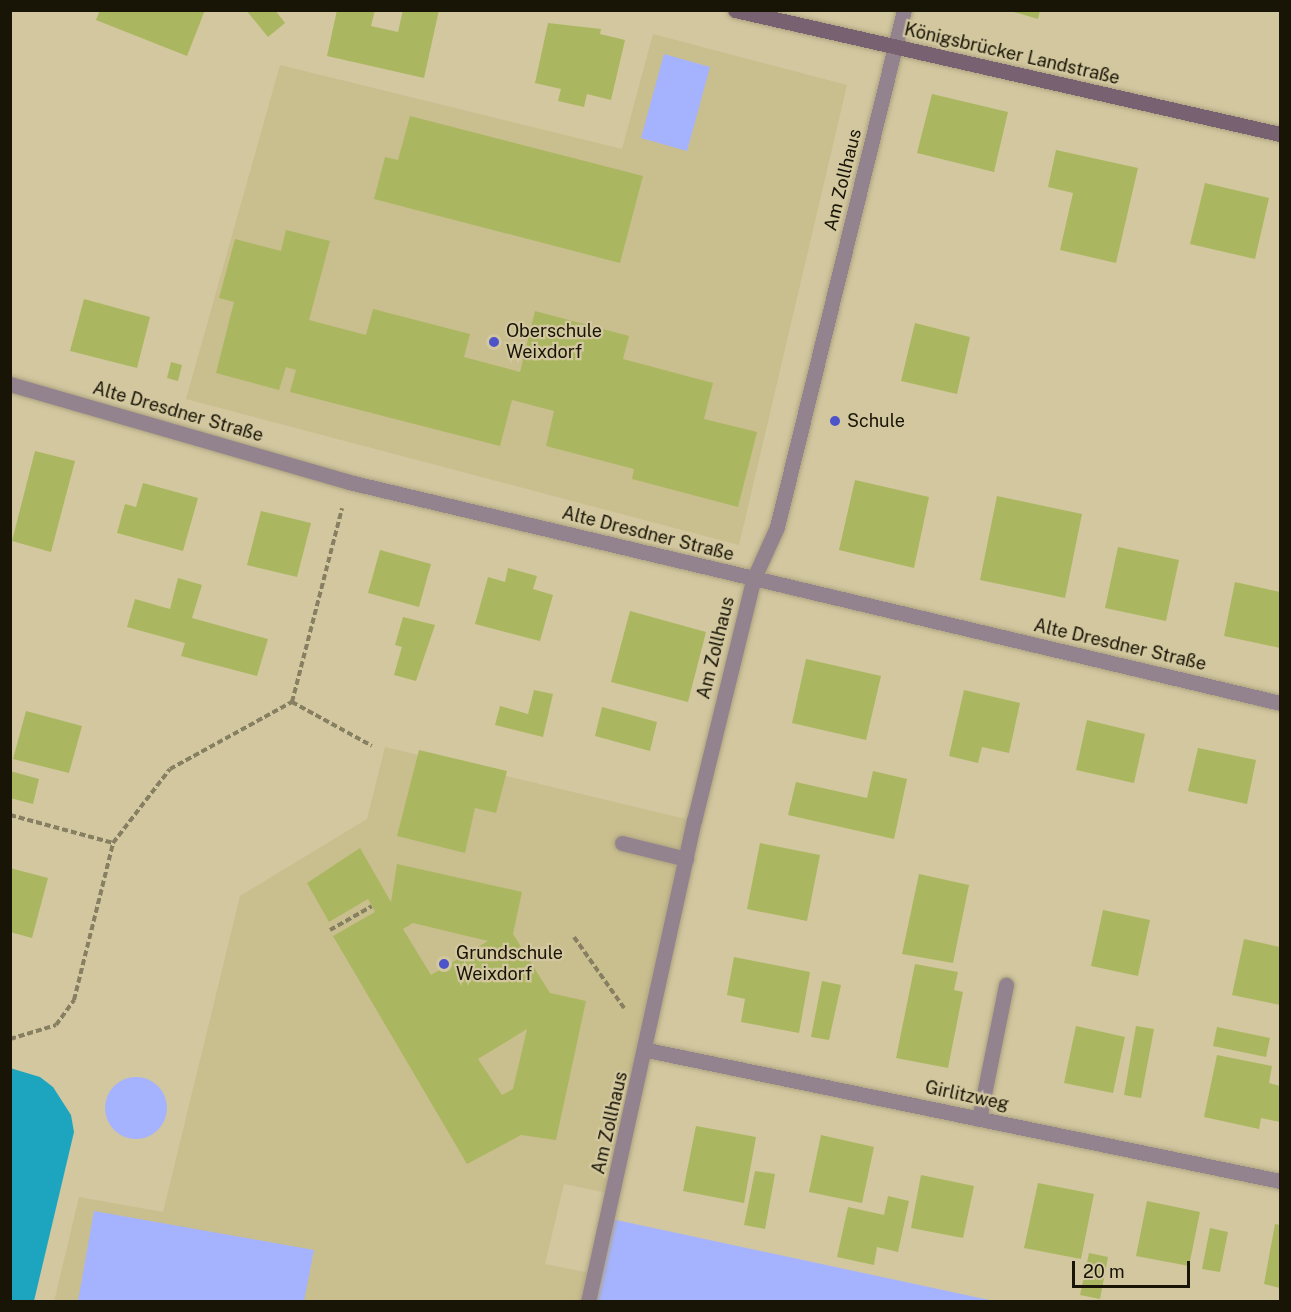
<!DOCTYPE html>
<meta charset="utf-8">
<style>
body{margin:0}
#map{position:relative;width:1291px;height:1312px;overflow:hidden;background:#d2c79f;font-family:"Public Sans",sans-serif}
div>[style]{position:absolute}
.built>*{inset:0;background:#c9be8e}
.green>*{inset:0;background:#a5b3ff}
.round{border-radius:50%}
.water>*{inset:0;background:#1da5c0}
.building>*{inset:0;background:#abb760}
.path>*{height:4px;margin-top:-2px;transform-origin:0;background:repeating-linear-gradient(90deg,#877f61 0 6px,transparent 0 9px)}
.roads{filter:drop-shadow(0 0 2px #ada380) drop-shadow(0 0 2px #ada380)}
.service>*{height:15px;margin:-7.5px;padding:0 7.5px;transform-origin:7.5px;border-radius:7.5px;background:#92838e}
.minor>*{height:15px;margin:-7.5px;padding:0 7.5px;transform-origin:7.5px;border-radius:7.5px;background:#92838e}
.secondary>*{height:15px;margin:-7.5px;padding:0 7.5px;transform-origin:7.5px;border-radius:7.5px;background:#786272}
.dots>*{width:16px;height:16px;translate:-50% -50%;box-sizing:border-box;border:3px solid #d2c79f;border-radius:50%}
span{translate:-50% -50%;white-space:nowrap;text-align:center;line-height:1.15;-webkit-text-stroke:4.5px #d2c79f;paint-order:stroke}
.street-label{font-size:18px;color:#181406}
.poi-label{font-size:18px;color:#181406}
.left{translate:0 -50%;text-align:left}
.frame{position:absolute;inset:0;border:12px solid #181406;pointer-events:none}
.scale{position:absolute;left:1072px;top:1261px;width:118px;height:27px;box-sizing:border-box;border:3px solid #181406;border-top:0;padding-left:8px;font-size:18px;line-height:21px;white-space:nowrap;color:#181406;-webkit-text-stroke:4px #d2c79f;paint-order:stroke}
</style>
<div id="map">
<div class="built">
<i style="clip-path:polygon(653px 34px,847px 85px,739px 545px,186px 399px,280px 65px,622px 149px)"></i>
<i style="clip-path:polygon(385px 747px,694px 821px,613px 1194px,564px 1184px,545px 1264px,595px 1274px,588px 1301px,54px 1302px,79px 1197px,163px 1212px,240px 896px,367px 819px)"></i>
</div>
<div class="green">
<i style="clip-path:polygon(664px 54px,710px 67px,687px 151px,641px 138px)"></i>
<i class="round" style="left:105px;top:1077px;width:62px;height:62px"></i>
<i style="clip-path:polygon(94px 1211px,314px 1250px,304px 1301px,78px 1301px)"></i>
<i style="clip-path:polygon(607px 1218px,994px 1301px,588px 1302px)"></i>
</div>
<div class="water">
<i style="clip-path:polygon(10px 1068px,40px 1077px,53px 1087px,71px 1115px,74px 1132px,34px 1301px,11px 1301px)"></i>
</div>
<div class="building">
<i style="clip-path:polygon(100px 10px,205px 10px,187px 56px,96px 20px)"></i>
<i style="clip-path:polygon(246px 10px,275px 10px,285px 23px,268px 37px)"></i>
<i style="clip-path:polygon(337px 10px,375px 10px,371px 26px,398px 32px,403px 10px,439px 10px,424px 78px,327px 56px)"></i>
<i style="clip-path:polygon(1007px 10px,1040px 10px,1038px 19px)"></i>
<i style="clip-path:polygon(548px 23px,601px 29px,600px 34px,625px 40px,611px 100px,587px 94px,584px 107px,558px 101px,561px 89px,535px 83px)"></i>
<i style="clip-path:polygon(932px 94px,1008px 112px,994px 172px,917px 153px)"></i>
<i style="clip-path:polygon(410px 116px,643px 176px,620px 263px,374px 199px,385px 157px,398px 160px)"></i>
<i style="clip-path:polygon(1056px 150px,1138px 168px,1116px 263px,1060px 250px,1073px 193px,1048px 187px)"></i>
<i style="clip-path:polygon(1205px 183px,1269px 198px,1255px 259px,1190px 244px)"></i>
<i style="clip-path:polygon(286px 230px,330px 241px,309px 320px,366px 335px,373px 309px,470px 334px,464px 357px,520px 372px,535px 311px,629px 336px,623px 359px,713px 383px,704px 419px,757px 432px,738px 507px,632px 479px,634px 469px,546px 446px,554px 411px,512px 400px,500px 446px,290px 392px,296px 370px,286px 367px,279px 390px,216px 373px,234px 302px,219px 298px,235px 239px,281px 251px)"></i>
<i style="clip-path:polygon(84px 299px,150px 317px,137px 368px,70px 351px)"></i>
<i style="clip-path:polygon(915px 323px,970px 337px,957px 394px,901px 381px)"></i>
<i style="clip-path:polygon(171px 362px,182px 365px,178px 381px,167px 378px)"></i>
<i style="clip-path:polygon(35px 451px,75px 461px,51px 552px,12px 541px)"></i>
<i style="clip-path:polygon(855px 480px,929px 497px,914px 568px,839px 550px)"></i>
<i style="clip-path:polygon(143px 483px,198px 498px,183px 551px,117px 533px,125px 504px,136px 507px)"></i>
<i style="clip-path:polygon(997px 496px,1082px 514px,1065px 598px,980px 580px)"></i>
<i style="clip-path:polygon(261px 511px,311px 523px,297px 577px,247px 565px)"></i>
<i style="clip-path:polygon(1118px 547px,1179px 560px,1166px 621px,1105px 608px)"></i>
<i style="clip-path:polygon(380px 550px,431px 564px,419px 607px,368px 593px)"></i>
<i style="clip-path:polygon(508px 568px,537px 576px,533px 589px,553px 595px,540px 641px,475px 624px,488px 577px,505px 582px)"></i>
<i style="clip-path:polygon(178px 578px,202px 585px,192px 618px,268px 639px,257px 676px,181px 656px,185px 643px,127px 627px,135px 599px,170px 609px)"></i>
<i style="clip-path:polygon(1235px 582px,1280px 592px,1280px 648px,1224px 636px)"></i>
<i style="clip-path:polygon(630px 611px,706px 632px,688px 702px,611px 682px)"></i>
<i style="clip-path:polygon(403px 617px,435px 625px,416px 681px,394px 675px,402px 647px,395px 645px)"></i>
<i style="clip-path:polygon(806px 659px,881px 676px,866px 740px,792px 723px)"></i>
<i style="clip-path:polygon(534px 690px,553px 694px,543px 737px,495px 725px,500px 706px,528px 714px)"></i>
<i style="clip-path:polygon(964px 690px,1020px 703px,1009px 753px,982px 747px,978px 763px,949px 756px)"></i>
<i style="clip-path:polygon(602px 707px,657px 722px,650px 751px,595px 736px)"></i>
<i style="clip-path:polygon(26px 711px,82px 726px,69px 773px,13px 759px)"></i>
<i style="clip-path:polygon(1087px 720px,1145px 734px,1134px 783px,1076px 770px)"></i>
<i style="clip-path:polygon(1198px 748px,1256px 760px,1247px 804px,1188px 791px)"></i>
<i style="clip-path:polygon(419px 750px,507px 771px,496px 813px,475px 808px,465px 853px,397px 836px)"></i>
<i style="clip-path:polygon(10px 771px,39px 779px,33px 804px,10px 798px)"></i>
<i style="clip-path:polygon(873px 771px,907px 779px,894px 839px,788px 815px,796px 782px,867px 798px)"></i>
<i style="clip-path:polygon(760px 843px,820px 855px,807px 921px,747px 909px)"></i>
<i style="clip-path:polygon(evenodd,360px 848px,391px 902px,397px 864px,522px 892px,513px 934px,550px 993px,586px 1001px,556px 1140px,521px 1135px,467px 1164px,333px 936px,375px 912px,372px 906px,368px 899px,329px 922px,307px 883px,360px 848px,413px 923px,488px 941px,431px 975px,403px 929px,413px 923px,360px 848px,527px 1029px,513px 1089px,502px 1095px,478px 1059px,527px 1029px)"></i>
<i style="clip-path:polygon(10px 868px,48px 878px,32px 938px,10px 932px)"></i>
<i style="clip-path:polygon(919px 874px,969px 885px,953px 963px,902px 954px)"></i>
<i style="clip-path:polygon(1103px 910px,1150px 920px,1138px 976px,1091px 966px)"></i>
<i style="clip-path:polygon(1244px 939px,1280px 947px,1280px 1005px,1232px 995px)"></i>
<i style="clip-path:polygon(734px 957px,810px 972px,799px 1033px,741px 1022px,745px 999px,727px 995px)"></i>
<i style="clip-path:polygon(915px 964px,958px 972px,954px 990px,963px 992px,948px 1068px,896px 1058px)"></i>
<i style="clip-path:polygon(822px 981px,841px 985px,829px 1040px,811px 1037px)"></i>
<i style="clip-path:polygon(1076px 1026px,1125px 1037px,1113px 1093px,1064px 1083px)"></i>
<i style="clip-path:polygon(1136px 1026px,1154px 1029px,1141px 1098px,1124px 1095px)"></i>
<i style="clip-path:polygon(1217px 1027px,1270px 1038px,1266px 1057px,1213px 1046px)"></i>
<i style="clip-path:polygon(1217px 1055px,1272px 1066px,1269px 1083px,1280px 1086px,1280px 1122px,1261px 1118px,1259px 1129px,1204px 1117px)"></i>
<i style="clip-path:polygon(696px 1126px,756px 1137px,744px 1203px,683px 1191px)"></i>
<i style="clip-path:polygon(821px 1135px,874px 1147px,862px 1203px,809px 1192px)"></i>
<i style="clip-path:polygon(755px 1171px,775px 1174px,765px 1229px,744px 1225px)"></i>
<i style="clip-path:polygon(921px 1175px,974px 1186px,963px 1238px,911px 1228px)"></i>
<i style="clip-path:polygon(1038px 1183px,1094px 1194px,1081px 1259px,1024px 1248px)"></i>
<i style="clip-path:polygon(888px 1196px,909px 1201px,898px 1252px,877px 1247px,874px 1265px,837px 1257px,848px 1207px,884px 1215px)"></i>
<i style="clip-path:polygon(1147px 1201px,1200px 1212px,1189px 1266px,1136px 1256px)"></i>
<i style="clip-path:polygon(1275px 1224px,1280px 1225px,1280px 1288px,1264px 1284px)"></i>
<i style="clip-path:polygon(1210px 1228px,1228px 1232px,1220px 1272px,1202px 1269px)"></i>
<i style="clip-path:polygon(1089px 1253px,1108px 1257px,1100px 1299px,1080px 1295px)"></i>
</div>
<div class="path">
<i style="left:292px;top:702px;width:91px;rotate:28.8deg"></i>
<i style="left:10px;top:815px;width:107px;rotate:15.2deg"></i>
<i style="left:330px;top:930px;width:48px;rotate:-29.7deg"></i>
<i style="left:574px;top:937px;width:87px;rotate:54.8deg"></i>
<i style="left:10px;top:1039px;width:48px;rotate:-16.9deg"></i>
<i style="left:56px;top:1025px;width:31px;rotate:-54deg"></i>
<i style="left:74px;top:1000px;width:162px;rotate:-76deg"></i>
<i style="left:113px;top:843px;width:93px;rotate:-52.4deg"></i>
<i style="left:170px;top:769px;width:139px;rotate:-28.8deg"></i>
<i style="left:292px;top:702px;width:200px;rotate:-75.5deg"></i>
</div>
<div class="roads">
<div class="service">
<i style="left:622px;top:843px;width:66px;rotate:14deg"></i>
<i style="left:979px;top:1119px;width:137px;rotate:-78.6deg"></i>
</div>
<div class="minor">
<i style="left:10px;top:384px;width:353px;rotate:16.1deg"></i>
<i style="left:349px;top:482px;width:957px;rotate:13.35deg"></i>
<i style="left:647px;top:1050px;width:646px;rotate:11.69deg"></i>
<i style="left:588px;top:1302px;width:493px;rotate:-77.6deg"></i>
<i style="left:694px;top:821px;width:248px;rotate:-76.2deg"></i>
<i style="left:753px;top:580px;width:58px;rotate:-65.6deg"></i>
<i style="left:777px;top:527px;width:532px;rotate:-76.2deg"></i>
</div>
<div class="secondary">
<i style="left:735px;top:10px;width:559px;rotate:12.82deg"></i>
</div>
</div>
<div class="dots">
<i style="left:494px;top:342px;background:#4d53c9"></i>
<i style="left:835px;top:421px;background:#4d53c9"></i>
<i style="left:444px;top:964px;background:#4d53c9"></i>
</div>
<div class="street-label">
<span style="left:1012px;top:54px;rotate:13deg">Königsbrücker Landstraße</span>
<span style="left:843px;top:180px;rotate:-76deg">Am Zollhaus</span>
<span style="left:178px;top:412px;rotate:16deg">Alte Dresdner Straße</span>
<span style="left:648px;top:534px;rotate:14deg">Alte Dresdner Straße</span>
<span style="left:1120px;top:645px;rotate:13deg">Alte Dresdner Straße</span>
<span style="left:716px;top:648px;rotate:-76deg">Am Zollhaus</span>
<span style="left:967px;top:1096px;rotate:12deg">Girlitzweg</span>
<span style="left:610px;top:1123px;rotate:-77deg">Am Zollhaus</span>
</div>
<div class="poi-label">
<span class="left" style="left:506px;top:342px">Oberschule<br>Weixdorf</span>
<span class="left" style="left:847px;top:421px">Schule</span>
<span class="left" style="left:456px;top:964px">Grundschule<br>Weixdorf</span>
</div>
<div class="frame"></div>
<div class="scale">20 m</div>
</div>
